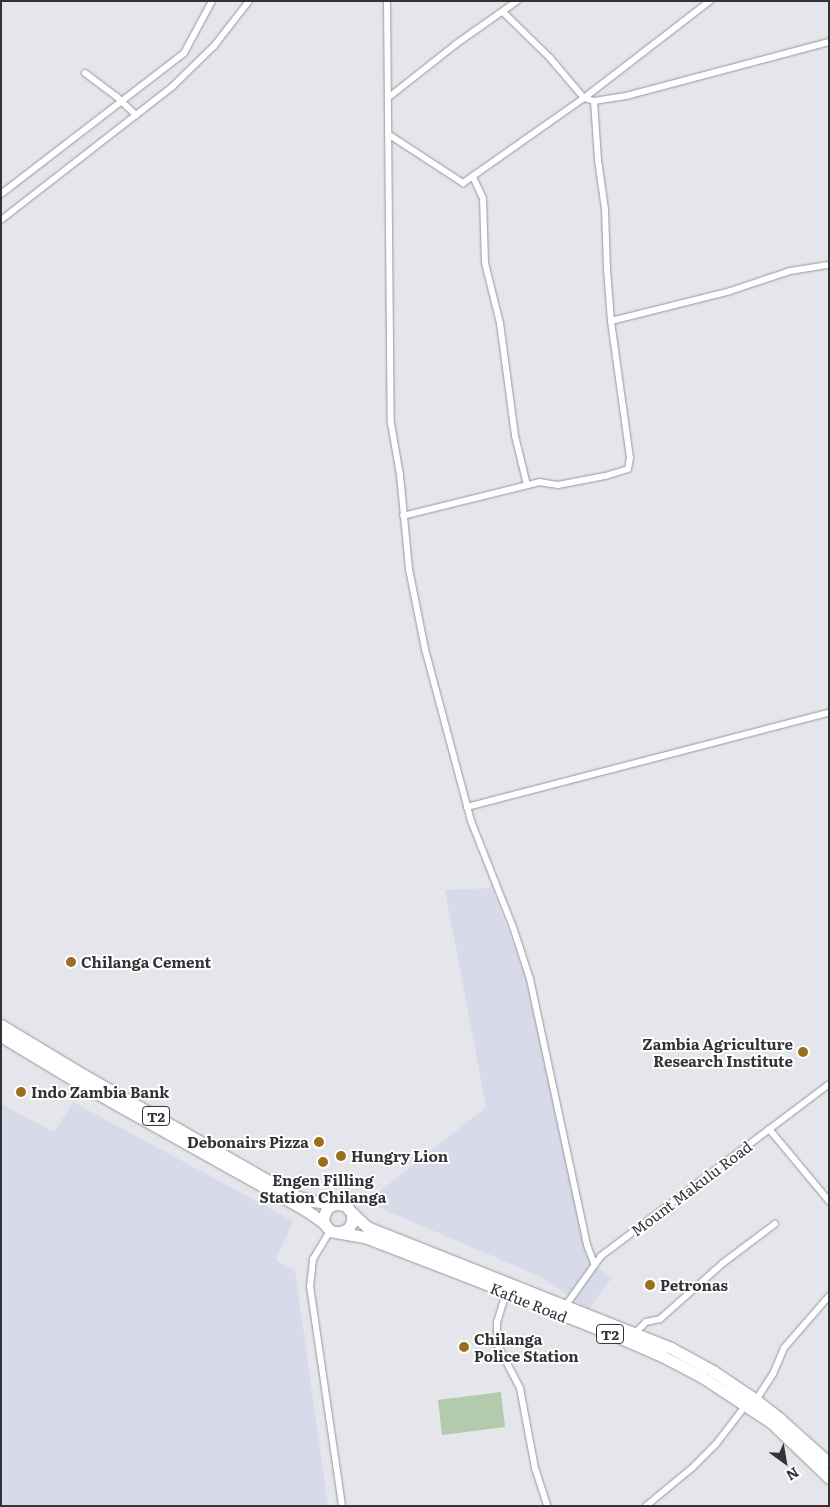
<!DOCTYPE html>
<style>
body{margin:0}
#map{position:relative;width:830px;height:1507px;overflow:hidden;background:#e5e5ec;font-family:Literata,serif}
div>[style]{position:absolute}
.built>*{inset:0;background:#d9dae9}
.green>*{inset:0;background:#b1cbac}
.roads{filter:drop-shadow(0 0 1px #96979d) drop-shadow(0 0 1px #96979d)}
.street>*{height:6px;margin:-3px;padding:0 3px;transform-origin:3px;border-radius:3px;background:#fff}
.highway>*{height:11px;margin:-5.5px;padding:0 5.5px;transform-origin:5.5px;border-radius:5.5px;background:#fff}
.dots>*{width:14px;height:14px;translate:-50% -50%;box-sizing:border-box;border:2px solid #fff;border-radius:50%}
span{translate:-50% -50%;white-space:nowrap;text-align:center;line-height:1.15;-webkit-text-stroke:4px #fff;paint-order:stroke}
.shield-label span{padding:1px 4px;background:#fff;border:1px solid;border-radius:4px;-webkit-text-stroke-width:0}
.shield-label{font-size:14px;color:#323335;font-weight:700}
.poi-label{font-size:15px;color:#323335;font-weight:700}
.left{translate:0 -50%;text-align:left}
.right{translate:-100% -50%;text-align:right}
.street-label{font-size:15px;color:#323335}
.frame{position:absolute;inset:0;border:2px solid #323335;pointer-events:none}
.north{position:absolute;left:760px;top:1437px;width:50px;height:50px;-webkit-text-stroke:4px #fff;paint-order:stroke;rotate:148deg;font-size:14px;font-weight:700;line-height:20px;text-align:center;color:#323335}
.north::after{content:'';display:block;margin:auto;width:18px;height:22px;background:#323335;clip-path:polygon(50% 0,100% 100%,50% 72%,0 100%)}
</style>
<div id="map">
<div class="built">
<i style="clip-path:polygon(492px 888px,527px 982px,587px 1259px,611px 1279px,589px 1309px,539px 1276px,366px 1202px,486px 1107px,445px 890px)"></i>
<i style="clip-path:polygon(73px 1102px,293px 1221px,276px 1260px,295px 1271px,328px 1506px,1px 1506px,1px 1104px,54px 1132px)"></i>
</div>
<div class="green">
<i style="clip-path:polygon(501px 1392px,505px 1427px,442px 1435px,438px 1400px)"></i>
</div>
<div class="roads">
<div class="street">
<i style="left:387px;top:1px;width:422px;rotate:89.5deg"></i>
<i style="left:391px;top:423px;width:53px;rotate:80.2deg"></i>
<i style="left:400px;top:475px;width:94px;rotate:84.5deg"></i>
<i style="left:409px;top:569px;width:82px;rotate:78.7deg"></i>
<i style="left:425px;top:649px;width:178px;rotate:75deg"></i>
<i style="left:471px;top:821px;width:114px;rotate:68.4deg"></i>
<i style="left:513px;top:927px;width:55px;rotate:71.9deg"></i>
<i style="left:530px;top:979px;width:272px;rotate:77.9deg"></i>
<i style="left:587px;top:1245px;width:19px;rotate:69deg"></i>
<i style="left:503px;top:12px;width:66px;rotate:44.4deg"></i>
<i style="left:550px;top:58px;width:52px;rotate:49.6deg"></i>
<i style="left:584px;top:98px;width:159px;rotate:-37.6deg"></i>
<i style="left:85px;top:73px;width:39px;rotate:37deg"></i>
<i style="left:116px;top:96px;width:28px;rotate:44deg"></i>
<i style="left:389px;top:97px;width:85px;rotate:-38.3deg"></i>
<i style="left:456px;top:44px;width:75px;rotate:-35.2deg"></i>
<i style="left:594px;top:101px;width:32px;rotate:-9deg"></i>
<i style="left:626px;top:96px;width:210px;rotate:-14.9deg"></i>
<i style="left:388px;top:134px;width:90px;rotate:33.2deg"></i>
<i style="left:463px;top:183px;width:148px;rotate:-35.1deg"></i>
<i style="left:584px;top:98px;width:10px;rotate:17deg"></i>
<i style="left:594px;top:101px;width:59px;rotate:86.1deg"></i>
<i style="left:598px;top:160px;width:49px;rotate:81.9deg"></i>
<i style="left:605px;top:209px;width:60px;rotate:88.1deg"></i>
<i style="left:607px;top:269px;width:52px;rotate:85.6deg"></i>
<i style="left:611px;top:321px;width:138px;rotate:82.1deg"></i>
<i style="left:630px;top:458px;width:11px;rotate:100deg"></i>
<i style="left:628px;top:469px;width:24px;rotate:163deg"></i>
<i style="left:605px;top:476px;width:48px;rotate:169.2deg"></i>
<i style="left:558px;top:485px;width:18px;rotate:-171deg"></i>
<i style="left:540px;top:482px;width:141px;rotate:166.1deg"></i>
<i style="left:473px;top:177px;width:23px;rotate:65deg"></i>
<i style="left:483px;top:198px;width:65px;rotate:88.2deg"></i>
<i style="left:485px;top:263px;width:62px;rotate:76deg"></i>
<i style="left:500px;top:323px;width:114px;rotate:82.4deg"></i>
<i style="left:515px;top:436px;width:50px;rotate:76.2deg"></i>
<i style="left:1px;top:194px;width:231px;rotate:-37.6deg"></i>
<i style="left:184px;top:53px;width:59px;rotate:-61.7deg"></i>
<i style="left:1px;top:220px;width:218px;rotate:-37.9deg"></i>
<i style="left:173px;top:86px;width:57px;rotate:-44.3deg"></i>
<i style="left:214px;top:46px;width:57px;rotate:-52.1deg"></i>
<i style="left:611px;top:321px;width:123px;rotate:-14.1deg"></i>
<i style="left:730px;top:291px;width:63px;rotate:-18.4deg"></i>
<i style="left:790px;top:271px;width:39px;rotate:-9deg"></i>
<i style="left:467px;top:807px;width:374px;rotate:-14.6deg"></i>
<i style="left:769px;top:1129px;width:94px;rotate:50.2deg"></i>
<i style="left:330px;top:1231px;width:33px;rotate:121deg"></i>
<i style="left:313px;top:1259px;width:27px;rotate:96deg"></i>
<i style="left:310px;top:1286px;width:222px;rotate:81.7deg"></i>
<i style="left:506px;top:1293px;width:30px;rotate:107deg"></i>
<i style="left:497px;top:1322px;width:22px;rotate:90deg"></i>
<i style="left:497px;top:1344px;width:50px;rotate:62.4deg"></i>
<i style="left:520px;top:1388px;width:81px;rotate:79.4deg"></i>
<i style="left:535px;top:1468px;width:40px;rotate:72deg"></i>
<i style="left:566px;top:1305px;width:60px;rotate:-54.5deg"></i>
<i style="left:601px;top:1256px;width:286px;rotate:-37deg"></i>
<i style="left:636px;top:1332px;width:14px;rotate:-45deg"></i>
<i style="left:646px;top:1322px;width:14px;rotate:-12deg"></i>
<i style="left:660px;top:1319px;width:84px;rotate:-41.6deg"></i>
<i style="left:723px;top:1263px;width:65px;rotate:-36.9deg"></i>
<i style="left:756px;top:1400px;width:31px;rotate:-57deg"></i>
<i style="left:773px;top:1374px;width:28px;rotate:-67deg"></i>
<i style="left:784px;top:1348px;width:69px;rotate:-49.1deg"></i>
<i style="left:646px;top:1506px;width:60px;rotate:-39.6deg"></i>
<i style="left:692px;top:1468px;width:34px;rotate:-45deg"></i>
<i style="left:716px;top:1444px;width:49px;rotate:-52.4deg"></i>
</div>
<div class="highway">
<i style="left:1px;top:1025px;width:87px;rotate:31.3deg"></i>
<i style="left:75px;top:1070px;width:251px;rotate:29.8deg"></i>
<i style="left:293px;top:1195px;width:20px;rotate:18deg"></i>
<i style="left:312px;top:1201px;width:33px;rotate:7deg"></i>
<i style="left:345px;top:1205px;width:11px;rotate:49deg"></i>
<i style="left:352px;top:1213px;width:9px;rotate:90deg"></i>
<i style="left:352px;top:1222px;width:8px;rotate:120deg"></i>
<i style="left:348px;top:1229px;width:9px;rotate:159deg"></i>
<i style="left:1px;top:1036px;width:95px;rotate:31.2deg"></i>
<i style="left:82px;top:1085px;width:258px;rotate:29.2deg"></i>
<i style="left:307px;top:1211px;width:21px;rotate:35deg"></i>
<i style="left:336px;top:1203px;width:10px;rotate:151deg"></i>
<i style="left:327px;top:1208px;width:11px;rotate:112deg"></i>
<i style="left:323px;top:1218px;width:5px;rotate:79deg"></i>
<i style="left:324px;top:1223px;width:10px;rotate:53deg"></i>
<i style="left:330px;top:1231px;width:36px;rotate:10deg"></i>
<i style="left:365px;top:1237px;width:114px;rotate:21.1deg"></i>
<i style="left:471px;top:1278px;width:156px;rotate:21.8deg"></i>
<i style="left:616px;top:1336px;width:50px;rotate:23.5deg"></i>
<i style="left:662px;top:1356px;width:45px;rotate:27.7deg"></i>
<i style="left:702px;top:1377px;width:84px;rotate:33.3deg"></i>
<i style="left:772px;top:1423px;width:79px;rotate:44deg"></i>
<i style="left:352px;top:1213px;width:21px;rotate:43deg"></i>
<i style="left:367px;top:1227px;width:327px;rotate:21.7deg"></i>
<i style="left:671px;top:1348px;width:48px;rotate:28.7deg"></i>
<i style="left:713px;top:1371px;width:52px;rotate:34deg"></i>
<i style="left:756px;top:1400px;width:31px;rotate:38deg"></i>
<i style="left:780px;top:1419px;width:66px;rotate:41.9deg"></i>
</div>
</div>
<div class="dots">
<i style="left:71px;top:962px;background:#9a6f1d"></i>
<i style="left:803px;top:1052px;background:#9a6f1d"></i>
<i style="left:21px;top:1092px;background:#9a6f1d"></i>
<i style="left:319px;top:1142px;background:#9a6f1d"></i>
<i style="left:341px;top:1156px;background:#9a6f1d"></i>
<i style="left:323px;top:1162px;background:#9a6f1d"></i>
<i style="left:650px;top:1285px;background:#9a6f1d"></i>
<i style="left:464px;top:1347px;background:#9a6f1d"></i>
</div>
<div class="shield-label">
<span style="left:156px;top:1116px">T2</span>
<span style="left:610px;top:1334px">T2</span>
</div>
<div class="poi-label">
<span class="left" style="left:81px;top:962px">Chilanga Cement</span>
<span class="right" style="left:793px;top:1052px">Zambia Agriculture<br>Research Institute</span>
<span class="left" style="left:31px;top:1092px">Indo Zambia Bank</span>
<span class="right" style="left:309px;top:1142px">Debonairs Pizza</span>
<span class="left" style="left:351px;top:1156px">Hungry Lion</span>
<span style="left:323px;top:1188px">Engen Filling<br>Station Chilanga</span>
<span class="left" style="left:660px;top:1285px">Petronas</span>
<span class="left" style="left:474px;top:1347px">Chilanga<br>Police Station</span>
</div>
<div class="street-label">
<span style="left:691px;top:1188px;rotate:-37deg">Mount Makulu Road</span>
<span style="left:529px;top:1302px;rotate:22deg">Kafue Road</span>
</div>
<div class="frame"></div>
<div class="north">N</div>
</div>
